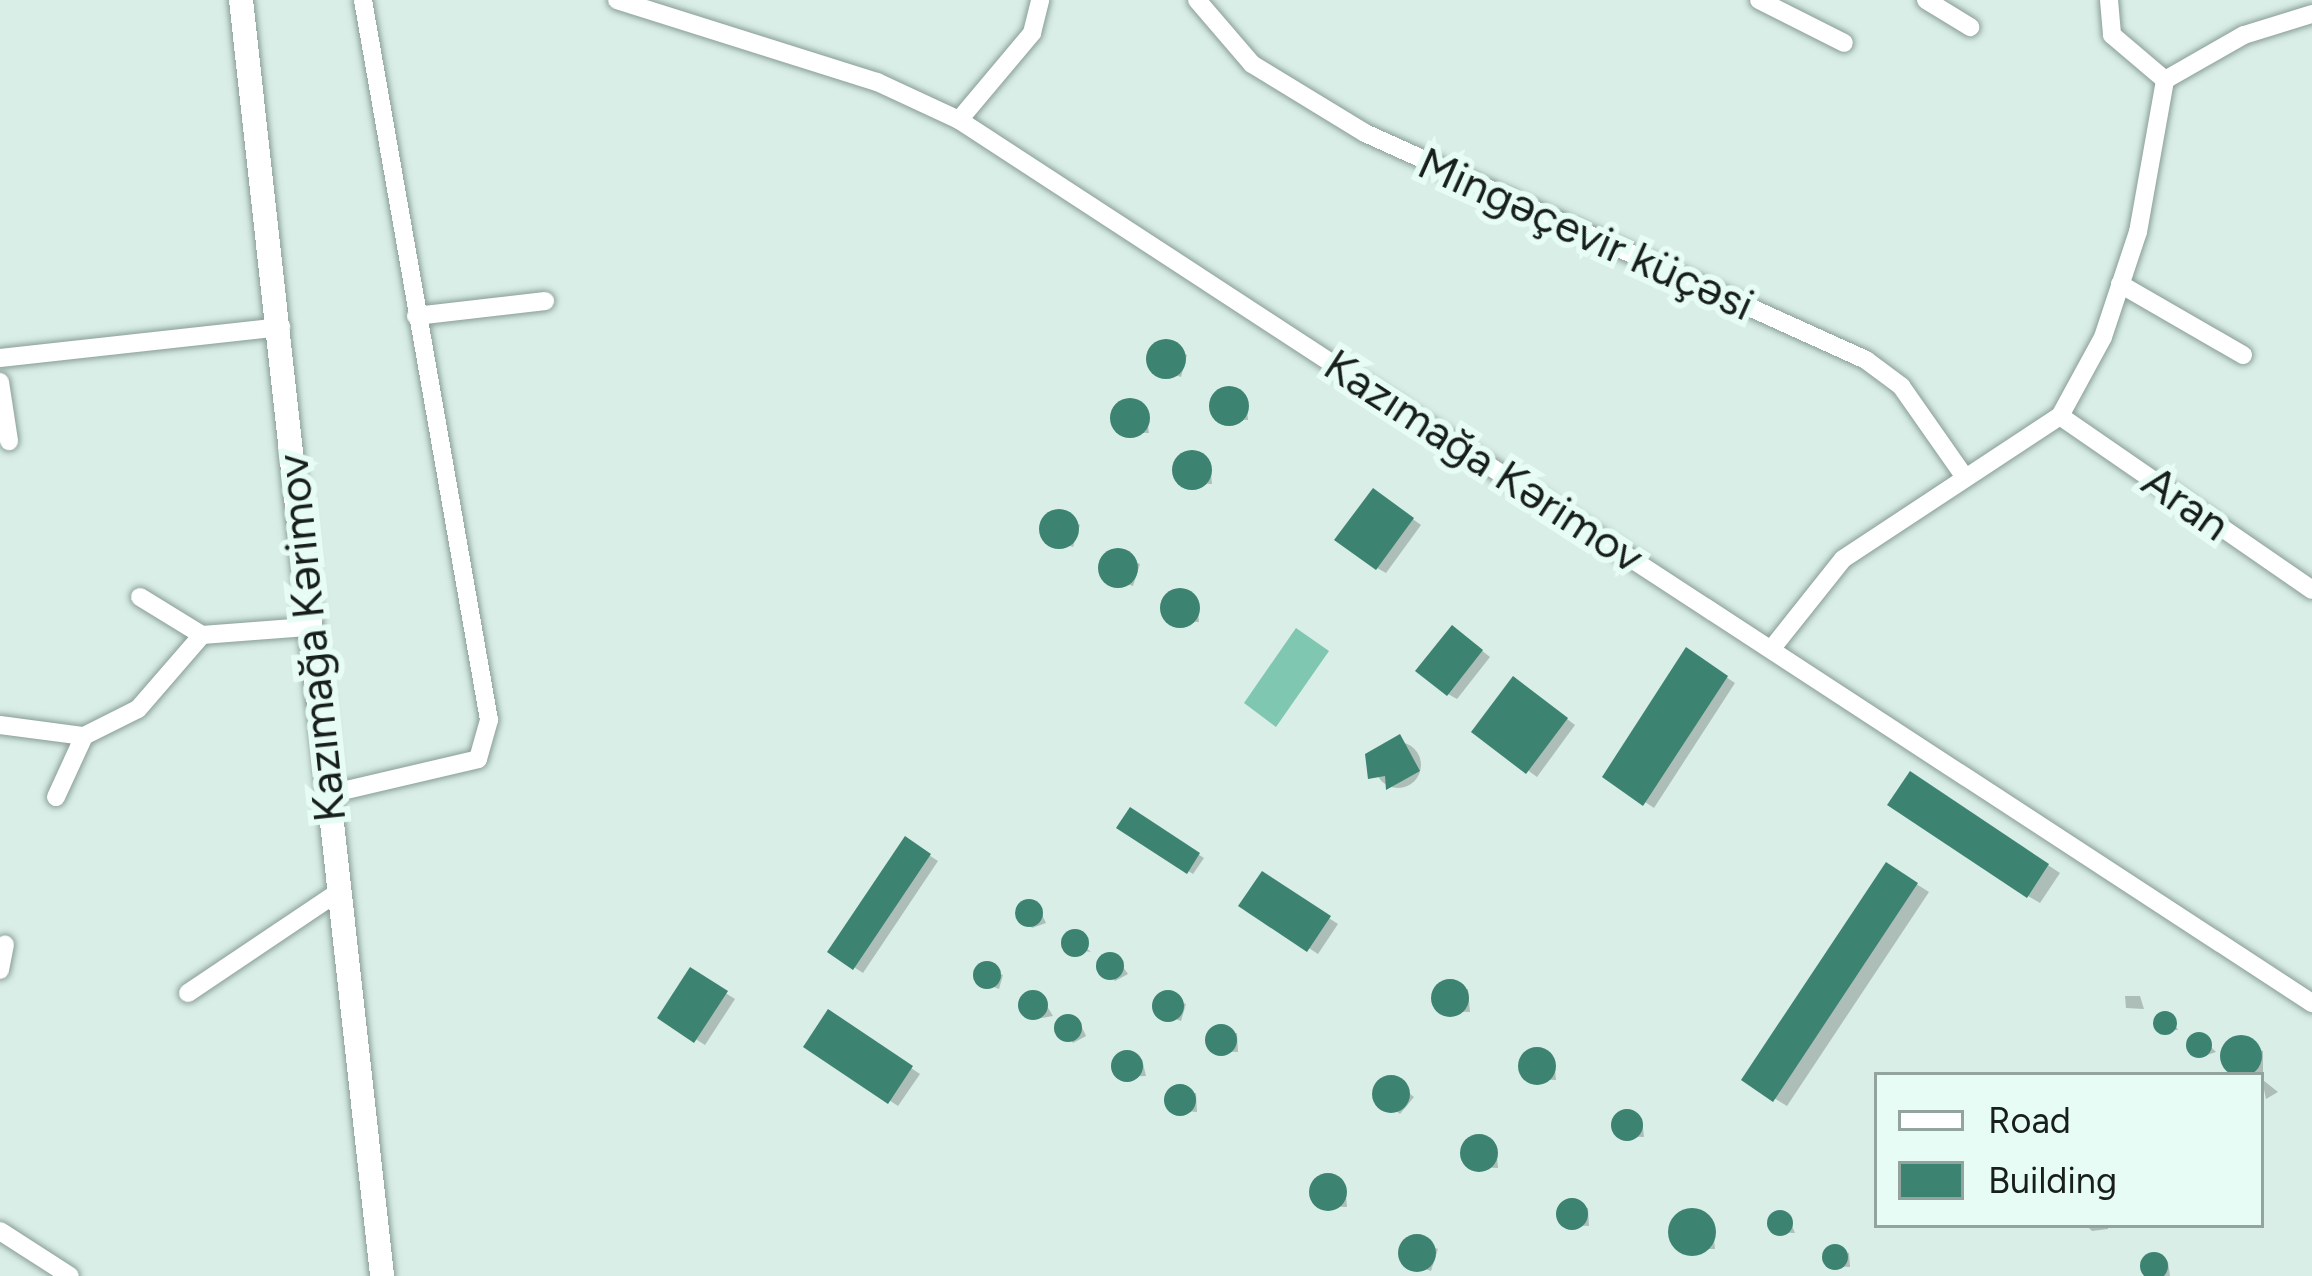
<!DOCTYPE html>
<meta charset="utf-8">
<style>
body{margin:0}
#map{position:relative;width:2312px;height:1276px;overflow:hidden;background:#d9eee7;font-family:Figtree,sans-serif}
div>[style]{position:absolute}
.water>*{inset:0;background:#80c7b2}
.shadow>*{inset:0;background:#0003}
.round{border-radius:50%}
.building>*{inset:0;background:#3d8371}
.roads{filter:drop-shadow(0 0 3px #899d97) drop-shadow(0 0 3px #899d97)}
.street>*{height:18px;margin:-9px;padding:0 9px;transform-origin:9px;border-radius:9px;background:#fff}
.secondary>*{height:24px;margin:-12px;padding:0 12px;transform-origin:12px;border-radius:12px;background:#fff}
span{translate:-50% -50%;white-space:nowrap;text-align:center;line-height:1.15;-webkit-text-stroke:12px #e6fcf5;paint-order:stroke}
.street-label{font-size:45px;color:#171e1c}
.legend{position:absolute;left:1874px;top:1072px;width:390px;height:156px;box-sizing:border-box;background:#e6fcf5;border:3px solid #93a39e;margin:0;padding:15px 21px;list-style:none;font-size:36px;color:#171e1c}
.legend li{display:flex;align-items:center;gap:24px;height:60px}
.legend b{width:60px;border:3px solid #93a39e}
</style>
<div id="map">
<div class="water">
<i style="clip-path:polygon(1296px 628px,1329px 651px,1276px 727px,1244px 703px)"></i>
</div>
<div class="shadow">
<i style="clip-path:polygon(1158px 345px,1187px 355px,1181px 377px,1152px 367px)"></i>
<i style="clip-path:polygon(1217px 396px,1246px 396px,1248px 420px,1219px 419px)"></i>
<i style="clip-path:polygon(1145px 406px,1149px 433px,1120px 432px,1117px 408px)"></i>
<i style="clip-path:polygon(1180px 460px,1210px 461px,1212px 484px,1182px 483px)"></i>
<i style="clip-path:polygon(1383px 497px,1421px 525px,1386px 573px,1377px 568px)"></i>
<i style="clip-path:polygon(1052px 515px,1080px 525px,1073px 547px,1045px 536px)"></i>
<i style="clip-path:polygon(1111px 554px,1140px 564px,1133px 586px,1104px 576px)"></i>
<i style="clip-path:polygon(1168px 598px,1197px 598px,1199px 622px,1170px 621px)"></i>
<i style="clip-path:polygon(1461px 634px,1490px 657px,1457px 699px,1448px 694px)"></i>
<i style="clip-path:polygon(1687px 651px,1735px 683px,1654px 808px,1606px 776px)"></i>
<i style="clip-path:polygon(1522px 685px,1575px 725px,1537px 777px,1475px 732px)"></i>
<i class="round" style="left:1375px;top:742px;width:46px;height:46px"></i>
<i style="clip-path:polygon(1923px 782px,2060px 873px,2040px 903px,2028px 896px)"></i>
<i style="clip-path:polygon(1131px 811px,1204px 858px,1193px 874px,1120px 827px)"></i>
<i style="clip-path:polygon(906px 840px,938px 861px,863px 973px,831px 952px)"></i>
<i style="clip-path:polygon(1899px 873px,1929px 892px,1787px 1106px,1745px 1080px)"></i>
<i style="clip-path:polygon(1263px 875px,1338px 924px,1318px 954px,1243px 905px)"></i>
<i style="clip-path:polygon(1038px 906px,1046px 923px,1032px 928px,1019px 910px)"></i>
<i style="clip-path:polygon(1069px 934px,1073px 937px,1091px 952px,1065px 948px)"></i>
<i style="clip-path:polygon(1115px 956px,1128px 974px,1115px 981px,1098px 960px)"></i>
<i style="clip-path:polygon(982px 967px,1003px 975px,999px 989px,978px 981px)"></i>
<i style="clip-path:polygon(691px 971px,735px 999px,705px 1045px,661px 1017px)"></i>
<i style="clip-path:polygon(1439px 988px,1468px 989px,1470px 1012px,1441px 1011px)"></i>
<i style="clip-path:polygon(1162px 995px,1186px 1004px,1181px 1021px,1157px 1012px)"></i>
<i style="clip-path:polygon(2125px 996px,2140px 996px,2144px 1009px,2126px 1008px)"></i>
<i style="clip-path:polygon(1042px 998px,1053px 1016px,1036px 1019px,1023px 999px)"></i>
<i style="clip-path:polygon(829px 1013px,920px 1074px,898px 1106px,807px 1046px)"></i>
<i style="clip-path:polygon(2171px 1017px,2178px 1030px,2159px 1030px,2155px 1018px)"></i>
<i style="clip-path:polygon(1079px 1021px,1086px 1036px,1073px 1043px,1056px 1022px)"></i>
<i style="clip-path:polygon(1237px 1033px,1238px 1052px,1214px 1051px,1210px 1034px)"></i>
<i style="clip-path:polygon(2189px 1039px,2201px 1037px,2216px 1052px,2204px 1056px)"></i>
<i style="clip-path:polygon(2232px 1041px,2263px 1051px,2263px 1080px,2278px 1092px,2266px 1099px,2261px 1075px,2225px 1063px)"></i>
<i style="clip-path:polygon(1525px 1056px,1554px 1057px,1556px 1080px,1527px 1079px)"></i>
<i style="clip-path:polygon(1118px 1058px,1142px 1059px,1146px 1076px,1119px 1077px)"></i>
<i style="clip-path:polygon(1389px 1078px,1414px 1097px,1400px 1114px,1375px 1095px)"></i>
<i style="clip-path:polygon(1196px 1093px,1197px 1112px,1173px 1110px,1169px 1094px)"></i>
<i style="clip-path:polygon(1618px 1117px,1642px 1118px,1644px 1137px,1619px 1136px)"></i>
<i style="clip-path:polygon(1467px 1143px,1496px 1144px,1498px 1168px,1469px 1167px)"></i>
<i style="clip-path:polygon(1316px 1183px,1345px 1184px,1347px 1207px,1318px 1206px)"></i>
<i style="clip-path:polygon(1563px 1206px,1588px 1208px,1589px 1226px,1565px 1225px)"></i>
<i style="clip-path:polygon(1788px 1216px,1795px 1233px,1774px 1232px,1773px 1217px)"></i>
<i style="clip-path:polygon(1676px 1219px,1712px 1219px,1715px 1249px,1679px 1249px)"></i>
<i style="clip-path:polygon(2086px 1225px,2108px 1225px,2108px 1229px,2092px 1231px)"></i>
<i style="clip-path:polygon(1409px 1239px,1438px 1249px,1431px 1271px,1403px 1261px)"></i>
<i style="clip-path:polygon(1828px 1251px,1849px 1253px,1850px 1267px,1830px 1266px)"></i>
<i style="clip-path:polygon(2144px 1261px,2168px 1262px,2170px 1276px,2146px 1276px)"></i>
</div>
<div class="building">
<i class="round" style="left:1146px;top:339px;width:40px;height:40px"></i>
<i class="round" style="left:1209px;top:386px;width:40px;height:40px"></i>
<i class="round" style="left:1110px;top:398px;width:40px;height:40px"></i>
<i class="round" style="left:1172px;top:450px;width:40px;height:40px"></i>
<i style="clip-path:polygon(1373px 488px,1414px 518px,1376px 570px,1334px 540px)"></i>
<i class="round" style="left:1039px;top:509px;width:40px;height:40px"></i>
<i class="round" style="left:1098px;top:548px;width:40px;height:40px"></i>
<i class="round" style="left:1160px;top:588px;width:40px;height:40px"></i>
<i style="clip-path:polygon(1452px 625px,1483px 650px,1447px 696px,1415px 671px)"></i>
<i style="clip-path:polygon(1686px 647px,1728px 676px,1643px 806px,1602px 777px)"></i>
<i style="clip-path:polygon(1513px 676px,1568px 718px,1526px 774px,1471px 732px)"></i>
<i style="clip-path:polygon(1400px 734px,1420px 771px,1386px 790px,1385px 776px,1368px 779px,1365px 754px)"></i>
<i style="clip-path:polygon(1910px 771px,2049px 864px,2027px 898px,1887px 805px)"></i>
<i style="clip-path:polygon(1130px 807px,1200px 853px,1187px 874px,1116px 828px)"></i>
<i style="clip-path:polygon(905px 836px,931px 854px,853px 970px,827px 952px)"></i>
<i style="clip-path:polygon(1886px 862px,1918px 883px,1773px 1102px,1741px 1080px)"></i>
<i style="clip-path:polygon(1262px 871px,1331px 916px,1307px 952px,1238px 906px)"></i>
<i class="round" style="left:1015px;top:899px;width:28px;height:28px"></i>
<i class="round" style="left:1061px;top:929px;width:28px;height:28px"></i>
<i class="round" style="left:1096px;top:952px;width:28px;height:28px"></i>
<i class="round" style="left:973px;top:961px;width:28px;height:28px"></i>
<i style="clip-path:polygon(690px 967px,728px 991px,694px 1043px,657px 1018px)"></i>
<i class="round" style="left:1431px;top:979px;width:38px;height:38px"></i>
<i class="round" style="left:1152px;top:990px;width:32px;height:32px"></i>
<i class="round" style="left:1018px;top:990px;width:30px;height:30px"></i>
<i style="clip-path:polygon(828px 1009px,913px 1066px,888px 1104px,803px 1047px)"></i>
<i class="round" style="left:2153px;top:1011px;width:24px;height:24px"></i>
<i class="round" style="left:1054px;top:1014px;width:28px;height:28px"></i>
<i class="round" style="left:1205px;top:1024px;width:32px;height:32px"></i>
<i class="round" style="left:2186px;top:1032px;width:26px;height:26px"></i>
<i class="round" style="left:2220px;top:1035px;width:42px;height:42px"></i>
<i class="round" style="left:1518px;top:1047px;width:38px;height:38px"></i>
<i class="round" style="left:1111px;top:1050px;width:32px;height:32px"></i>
<i class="round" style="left:1372px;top:1075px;width:38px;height:38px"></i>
<i class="round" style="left:1164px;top:1084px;width:32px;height:32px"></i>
<i class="round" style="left:1611px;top:1109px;width:32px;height:32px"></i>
<i class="round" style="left:1460px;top:1134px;width:38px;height:38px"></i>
<i class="round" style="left:1309px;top:1173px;width:38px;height:38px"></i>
<i class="round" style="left:1556px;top:1198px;width:32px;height:32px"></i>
<i class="round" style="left:1668px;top:1208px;width:48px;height:48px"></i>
<i class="round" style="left:1767px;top:1210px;width:26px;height:26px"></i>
<i class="round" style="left:1398px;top:1234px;width:38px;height:38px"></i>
<i class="round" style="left:1822px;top:1244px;width:26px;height:26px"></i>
<i class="round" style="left:2140px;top:1252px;width:28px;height:28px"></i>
</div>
<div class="roads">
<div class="street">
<i style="left:617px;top:0;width:273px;rotate:17.5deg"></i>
<i style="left:877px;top:82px;width:90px;rotate:24.9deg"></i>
<i style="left:959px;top:120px;width:1616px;rotate:33.13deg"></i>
<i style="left:1197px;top:0;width:84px;rotate:49.3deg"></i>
<i style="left:1252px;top:64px;width:132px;rotate:31.4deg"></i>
<i style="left:1365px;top:133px;width:550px;rotate:24.37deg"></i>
<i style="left:1866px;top:360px;width:44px;rotate:36.6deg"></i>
<i style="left:1901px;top:386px;width:110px;rotate:55deg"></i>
<i style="left:1759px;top:0;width:95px;rotate:26.8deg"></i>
<i style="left:1926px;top:0;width:52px;rotate:31.5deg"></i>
<i style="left:2109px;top:0;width:35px;rotate:85deg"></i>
<i style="left:2112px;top:35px;width:70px;rotate:40.3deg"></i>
<i style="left:959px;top:120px;width:114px;rotate:-50deg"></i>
<i style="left:1032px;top:33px;width:34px;rotate:-76deg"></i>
<i style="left:2120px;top:284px;width:142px;rotate:30deg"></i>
<i style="left:416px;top:316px;width:130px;rotate:-6.6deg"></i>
<i style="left:0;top:358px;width:283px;rotate:-6.3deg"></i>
<i style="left:0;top:382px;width:60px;rotate:81.3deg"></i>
<i style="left:2060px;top:416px;width:306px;rotate:34.6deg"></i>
<i style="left:140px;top:597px;width:73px;rotate:31.5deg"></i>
<i style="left:1773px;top:647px;width:112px;rotate:-51.5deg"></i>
<i style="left:1843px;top:559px;width:260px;rotate:-33.4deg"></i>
<i style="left:2060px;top:416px;width:90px;rotate:-61.4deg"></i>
<i style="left:2103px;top:337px;width:111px;rotate:-71.6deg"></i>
<i style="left:2138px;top:232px;width:154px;rotate:-79.9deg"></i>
<i style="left:2165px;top:80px;width:91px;rotate:-29.7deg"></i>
<i style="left:2244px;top:35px;width:71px;rotate:-17.2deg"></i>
<i style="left:0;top:725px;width:85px;rotate:7.5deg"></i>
<i style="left:84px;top:736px;width:60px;rotate:-26.6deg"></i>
<i style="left:138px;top:709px;width:98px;rotate:-49.1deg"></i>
<i style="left:202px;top:635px;width:105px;rotate:-4.4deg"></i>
<i style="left:325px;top:795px;width:157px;rotate:-13.2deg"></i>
<i style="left:478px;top:759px;width:41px;rotate:-74.2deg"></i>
<i style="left:489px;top:720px;width:731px;rotate:-99.93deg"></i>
<i style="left:56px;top:797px;width:67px;rotate:-65.3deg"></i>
<i style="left:0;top:970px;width:26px;rotate:-79deg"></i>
<i style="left:188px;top:993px;width:179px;rotate:-33.9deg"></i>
<i style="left:0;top:1231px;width:83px;rotate:32.7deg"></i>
</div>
<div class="secondary">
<i style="left:241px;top:0;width:1284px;rotate:83.69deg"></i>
</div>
</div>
<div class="street-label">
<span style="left:1586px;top:234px;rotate:24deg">Mingəçevir küçəsi</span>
<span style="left:1484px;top:461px;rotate:33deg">Kazımağa Kərimov</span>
<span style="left:2186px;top:503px;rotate:35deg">Aran</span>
<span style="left:311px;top:638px;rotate:-96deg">Kazımağa Kərimov</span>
</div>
<ul class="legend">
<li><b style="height:15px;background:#fff"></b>Road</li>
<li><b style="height:33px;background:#3d8371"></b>Building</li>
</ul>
</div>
